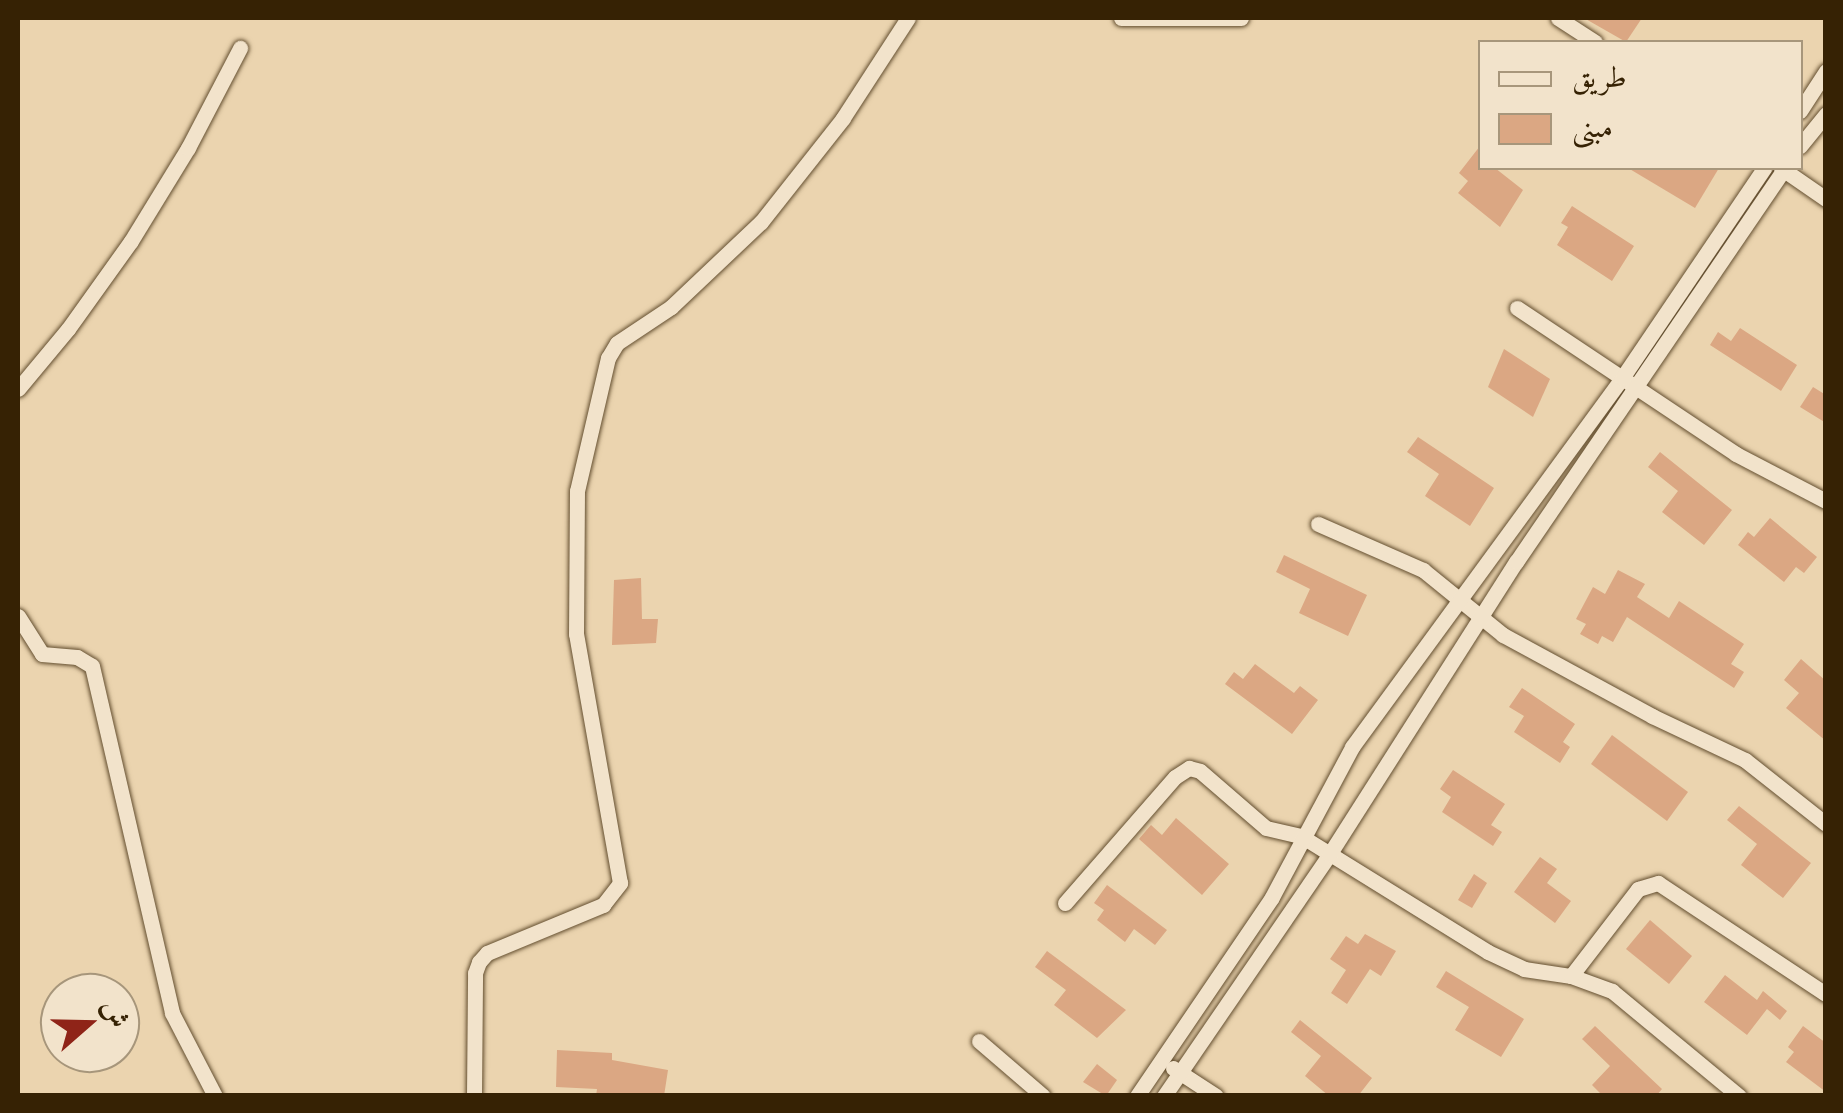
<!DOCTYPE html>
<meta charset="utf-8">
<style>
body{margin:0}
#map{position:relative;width:1843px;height:1113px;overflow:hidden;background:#ebd4af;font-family:"EB Garamond",Amiri,serif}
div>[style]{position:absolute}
.building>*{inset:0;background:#dba783}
.roads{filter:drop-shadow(0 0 2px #634e2f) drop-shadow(0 0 2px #634e2f)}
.minor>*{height:15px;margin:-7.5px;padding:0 7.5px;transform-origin:7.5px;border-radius:7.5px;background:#f2e3cb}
span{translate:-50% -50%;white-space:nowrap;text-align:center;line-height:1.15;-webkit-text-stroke:10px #f2e3cb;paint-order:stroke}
.frame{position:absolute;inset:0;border:20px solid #362204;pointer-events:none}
.legend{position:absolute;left:1478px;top:40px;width:325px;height:130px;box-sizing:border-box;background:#f2e3cb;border:2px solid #a7967b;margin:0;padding:12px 18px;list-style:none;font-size:30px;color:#362204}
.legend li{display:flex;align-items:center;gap:20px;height:50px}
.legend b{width:50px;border:2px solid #a7967b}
.north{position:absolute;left:40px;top:973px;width:100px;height:100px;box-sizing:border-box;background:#f2e3cb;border:2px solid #a7967b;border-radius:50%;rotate:70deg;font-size:28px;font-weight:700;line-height:40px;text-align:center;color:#362204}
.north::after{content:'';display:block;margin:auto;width:35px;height:45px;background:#8f2418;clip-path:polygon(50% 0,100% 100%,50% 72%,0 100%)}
</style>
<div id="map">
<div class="building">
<i style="clip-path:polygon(1584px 18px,1642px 18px,1626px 42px)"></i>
<i style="clip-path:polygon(1480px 146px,1480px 168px,1495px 168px,1523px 190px,1500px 227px,1458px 193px,1468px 181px,1459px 173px)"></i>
<i style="clip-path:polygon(1628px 168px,1719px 168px,1695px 208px)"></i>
<i style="clip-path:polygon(1572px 206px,1634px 246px,1612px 281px,1557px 245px,1568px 227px,1561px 223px)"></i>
<i style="clip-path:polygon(1740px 328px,1797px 365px,1781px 391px,1710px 345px,1718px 332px,1731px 341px)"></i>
<i style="clip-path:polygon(1504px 349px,1550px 379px,1533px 417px,1488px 387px)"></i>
<i style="clip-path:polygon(1813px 387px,1826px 395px,1826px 423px,1800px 407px)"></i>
<i style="clip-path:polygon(1418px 437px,1494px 488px,1470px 526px,1425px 496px,1439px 474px,1407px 452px)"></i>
<i style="clip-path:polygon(1660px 452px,1732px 510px,1704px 545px,1662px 512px,1678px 491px,1648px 467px)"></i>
<i style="clip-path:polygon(1770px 518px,1817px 557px,1804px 573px,1796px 567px,1784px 582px,1738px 545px,1748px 532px,1754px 537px)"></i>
<i style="clip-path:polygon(1284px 555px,1367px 595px,1348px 636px,1299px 613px,1310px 589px,1276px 572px)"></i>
<i style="clip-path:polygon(1618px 570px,1645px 584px,1637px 597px,1669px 618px,1679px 601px,1744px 644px,1731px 664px,1744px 672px,1734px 688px,1627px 617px,1613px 642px,1602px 636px,1598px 644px,1580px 634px,1586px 624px,1576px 619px,1593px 587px,1605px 594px)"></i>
<i style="clip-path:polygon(641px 578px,642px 619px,658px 619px,656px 643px,612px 645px,614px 580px)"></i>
<i style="clip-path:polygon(1801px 659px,1826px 681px,1826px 741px,1786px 708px,1799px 693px,1784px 680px)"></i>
<i style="clip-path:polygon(1255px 664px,1294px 693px,1300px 686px,1318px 700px,1292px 734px,1225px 684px,1234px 672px,1243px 679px)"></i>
<i style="clip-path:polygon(1522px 688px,1575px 724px,1563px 742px,1570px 747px,1560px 763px,1514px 732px,1524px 716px,1509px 707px)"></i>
<i style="clip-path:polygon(1612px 735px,1688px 792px,1667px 821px,1591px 764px)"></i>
<i style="clip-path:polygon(1453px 770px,1505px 804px,1491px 825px,1502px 832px,1493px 846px,1442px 812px,1451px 797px,1440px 789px)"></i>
<i style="clip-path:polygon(1739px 806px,1811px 863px,1783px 898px,1741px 865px,1757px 844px,1727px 820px)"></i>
<i style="clip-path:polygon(1176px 818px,1229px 864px,1202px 895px,1139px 839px,1151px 825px,1162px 835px)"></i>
<i style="clip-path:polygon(1540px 857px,1557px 869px,1547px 883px,1571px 901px,1555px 923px,1514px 892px)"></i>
<i style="clip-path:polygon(1474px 874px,1487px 883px,1472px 908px,1458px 900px)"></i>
<i style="clip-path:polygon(1107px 885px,1167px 930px,1155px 945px,1134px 929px,1125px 942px,1097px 920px,1104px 910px,1094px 903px)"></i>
<i style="clip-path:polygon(1650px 920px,1692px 956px,1669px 984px,1626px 949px)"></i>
<i style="clip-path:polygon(1365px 934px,1396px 951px,1381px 976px,1370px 969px,1347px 1004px,1331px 993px,1346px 970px,1330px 959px,1346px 936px,1358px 944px)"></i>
<i style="clip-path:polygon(1047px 951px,1126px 1010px,1097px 1038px,1054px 1005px,1066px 990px,1035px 967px)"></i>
<i style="clip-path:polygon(1446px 971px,1524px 1019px,1501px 1057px,1455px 1030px,1469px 1007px,1436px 987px)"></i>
<i style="clip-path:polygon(1725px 975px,1757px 1000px,1763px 991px,1787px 1011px,1780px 1020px,1767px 1009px,1747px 1035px,1704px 1002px)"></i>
<i style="clip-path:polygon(1300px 1020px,1372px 1078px,1358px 1096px,1329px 1096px,1305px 1076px,1321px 1056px,1291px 1032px)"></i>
<i style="clip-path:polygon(1595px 1026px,1662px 1089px,1656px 1096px,1603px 1096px,1592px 1085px,1610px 1066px,1582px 1039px)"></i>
<i style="clip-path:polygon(1803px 1026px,1826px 1043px,1826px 1092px,1786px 1062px,1794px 1052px,1788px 1047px)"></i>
<i style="clip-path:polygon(557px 1050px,612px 1053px,612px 1060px,668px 1070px,664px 1096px,596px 1096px,597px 1089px,556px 1087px)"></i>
<i style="clip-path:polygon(1097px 1064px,1117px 1080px,1106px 1096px,1083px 1082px)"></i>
</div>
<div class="roads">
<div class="minor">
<i style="left:1121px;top:18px;width:120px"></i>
<i style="left:1558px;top:18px;width:44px;rotate:33deg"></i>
<i style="left:1800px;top:111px;width:48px;rotate:-57deg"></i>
<i style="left:1800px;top:146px;width:41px;rotate:-50.9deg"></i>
<i style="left:1781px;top:168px;width:55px;rotate:34.6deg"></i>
<i style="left:1517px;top:308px;width:263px;rotate:33.7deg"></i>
<i style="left:1736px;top:454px;width:102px;rotate:27.6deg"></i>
<i style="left:18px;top:389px;width:78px;rotate:-50.2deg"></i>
<i style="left:68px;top:329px;width:108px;rotate:-54.4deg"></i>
<i style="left:131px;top:241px;width:109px;rotate:-58.5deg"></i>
<i style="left:188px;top:148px;width:113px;rotate:-62.5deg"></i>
<i style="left:1318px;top:524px;width:115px;rotate:23.7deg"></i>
<i style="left:1423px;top:570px;width:103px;rotate:39.1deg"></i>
<i style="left:1503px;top:635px;width:170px;rotate:28.5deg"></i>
<i style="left:1652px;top:716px;width:103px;rotate:25.3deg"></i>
<i style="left:1745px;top:760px;width:103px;rotate:38.3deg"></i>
<i style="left:18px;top:616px;width:45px;rotate:57.7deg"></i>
<i style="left:42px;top:654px;width:35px;rotate:5deg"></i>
<i style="left:77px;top:657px;width:17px;rotate:31deg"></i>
<i style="left:92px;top:666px;width:356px;rotate:77deg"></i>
<i style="left:172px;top:1013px;width:93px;rotate:62.6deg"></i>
<i style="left:1065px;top:903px;width:167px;rotate:-48.9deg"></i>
<i style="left:1175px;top:777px;width:17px;rotate:-33deg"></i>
<i style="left:1189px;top:768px;width:11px;rotate:15deg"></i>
<i style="left:1200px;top:771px;width:87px;rotate:40.8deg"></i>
<i style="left:1266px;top:828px;width:36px;rotate:13deg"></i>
<i style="left:1301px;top:836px;width:220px;rotate:31.8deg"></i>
<i style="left:1488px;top:952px;width:40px;rotate:25deg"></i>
<i style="left:1524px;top:969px;width:48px;rotate:8.5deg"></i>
<i style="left:1571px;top:976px;width:44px;rotate:20.1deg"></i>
<i style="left:1612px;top:991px;width:165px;rotate:39.6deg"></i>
<i style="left:1571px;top:976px;width:110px;rotate:-52.4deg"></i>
<i style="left:1638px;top:889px;width:21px;rotate:-17deg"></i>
<i style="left:1658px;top:883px;width:201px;rotate:33.5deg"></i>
<i style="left:979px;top:1041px;width:84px;rotate:40.7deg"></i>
<i style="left:1173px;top:1068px;width:51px;rotate:33.1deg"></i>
<i style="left:474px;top:1096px;width:123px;rotate:-89.5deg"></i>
<i style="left:475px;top:973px;width:12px;rotate:-70deg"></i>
<i style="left:479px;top:962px;width:12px;rotate:-48deg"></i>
<i style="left:487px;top:953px;width:126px;rotate:-22.5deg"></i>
<i style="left:603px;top:905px;width:28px;rotate:-52deg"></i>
<i style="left:620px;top:883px;width:253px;rotate:-100deg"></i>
<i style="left:576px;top:634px;width:143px;rotate:-89.6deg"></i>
<i style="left:577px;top:491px;width:137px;rotate:-76.9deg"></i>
<i style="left:608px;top:358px;width:17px;rotate:-59deg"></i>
<i style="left:617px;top:343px;width:65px;rotate:-33.7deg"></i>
<i style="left:671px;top:307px;width:124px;rotate:-43.4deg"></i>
<i style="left:761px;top:222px;width:132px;rotate:-51.7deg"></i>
<i style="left:843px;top:118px;width:119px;rotate:-57deg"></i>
<i style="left:1137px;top:1096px;width:240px;rotate:-55.8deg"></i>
<i style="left:1272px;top:897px;width:170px;rotate:-61.9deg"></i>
<i style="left:1352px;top:747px;width:457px;rotate:-53.8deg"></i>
<i style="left:1622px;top:378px;width:254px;rotate:-55.9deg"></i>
<i style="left:1164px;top:1096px;width:292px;rotate:-55.6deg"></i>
<i style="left:1329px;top:855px;width:348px;rotate:-57.5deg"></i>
<i style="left:1516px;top:562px;width:477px;rotate:-55.7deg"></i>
</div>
</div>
<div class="frame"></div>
<ul class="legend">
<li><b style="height:12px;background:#f2e3cb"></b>طريق</li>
<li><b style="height:28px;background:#dba783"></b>مبنى</li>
</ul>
<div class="north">ش</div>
</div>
